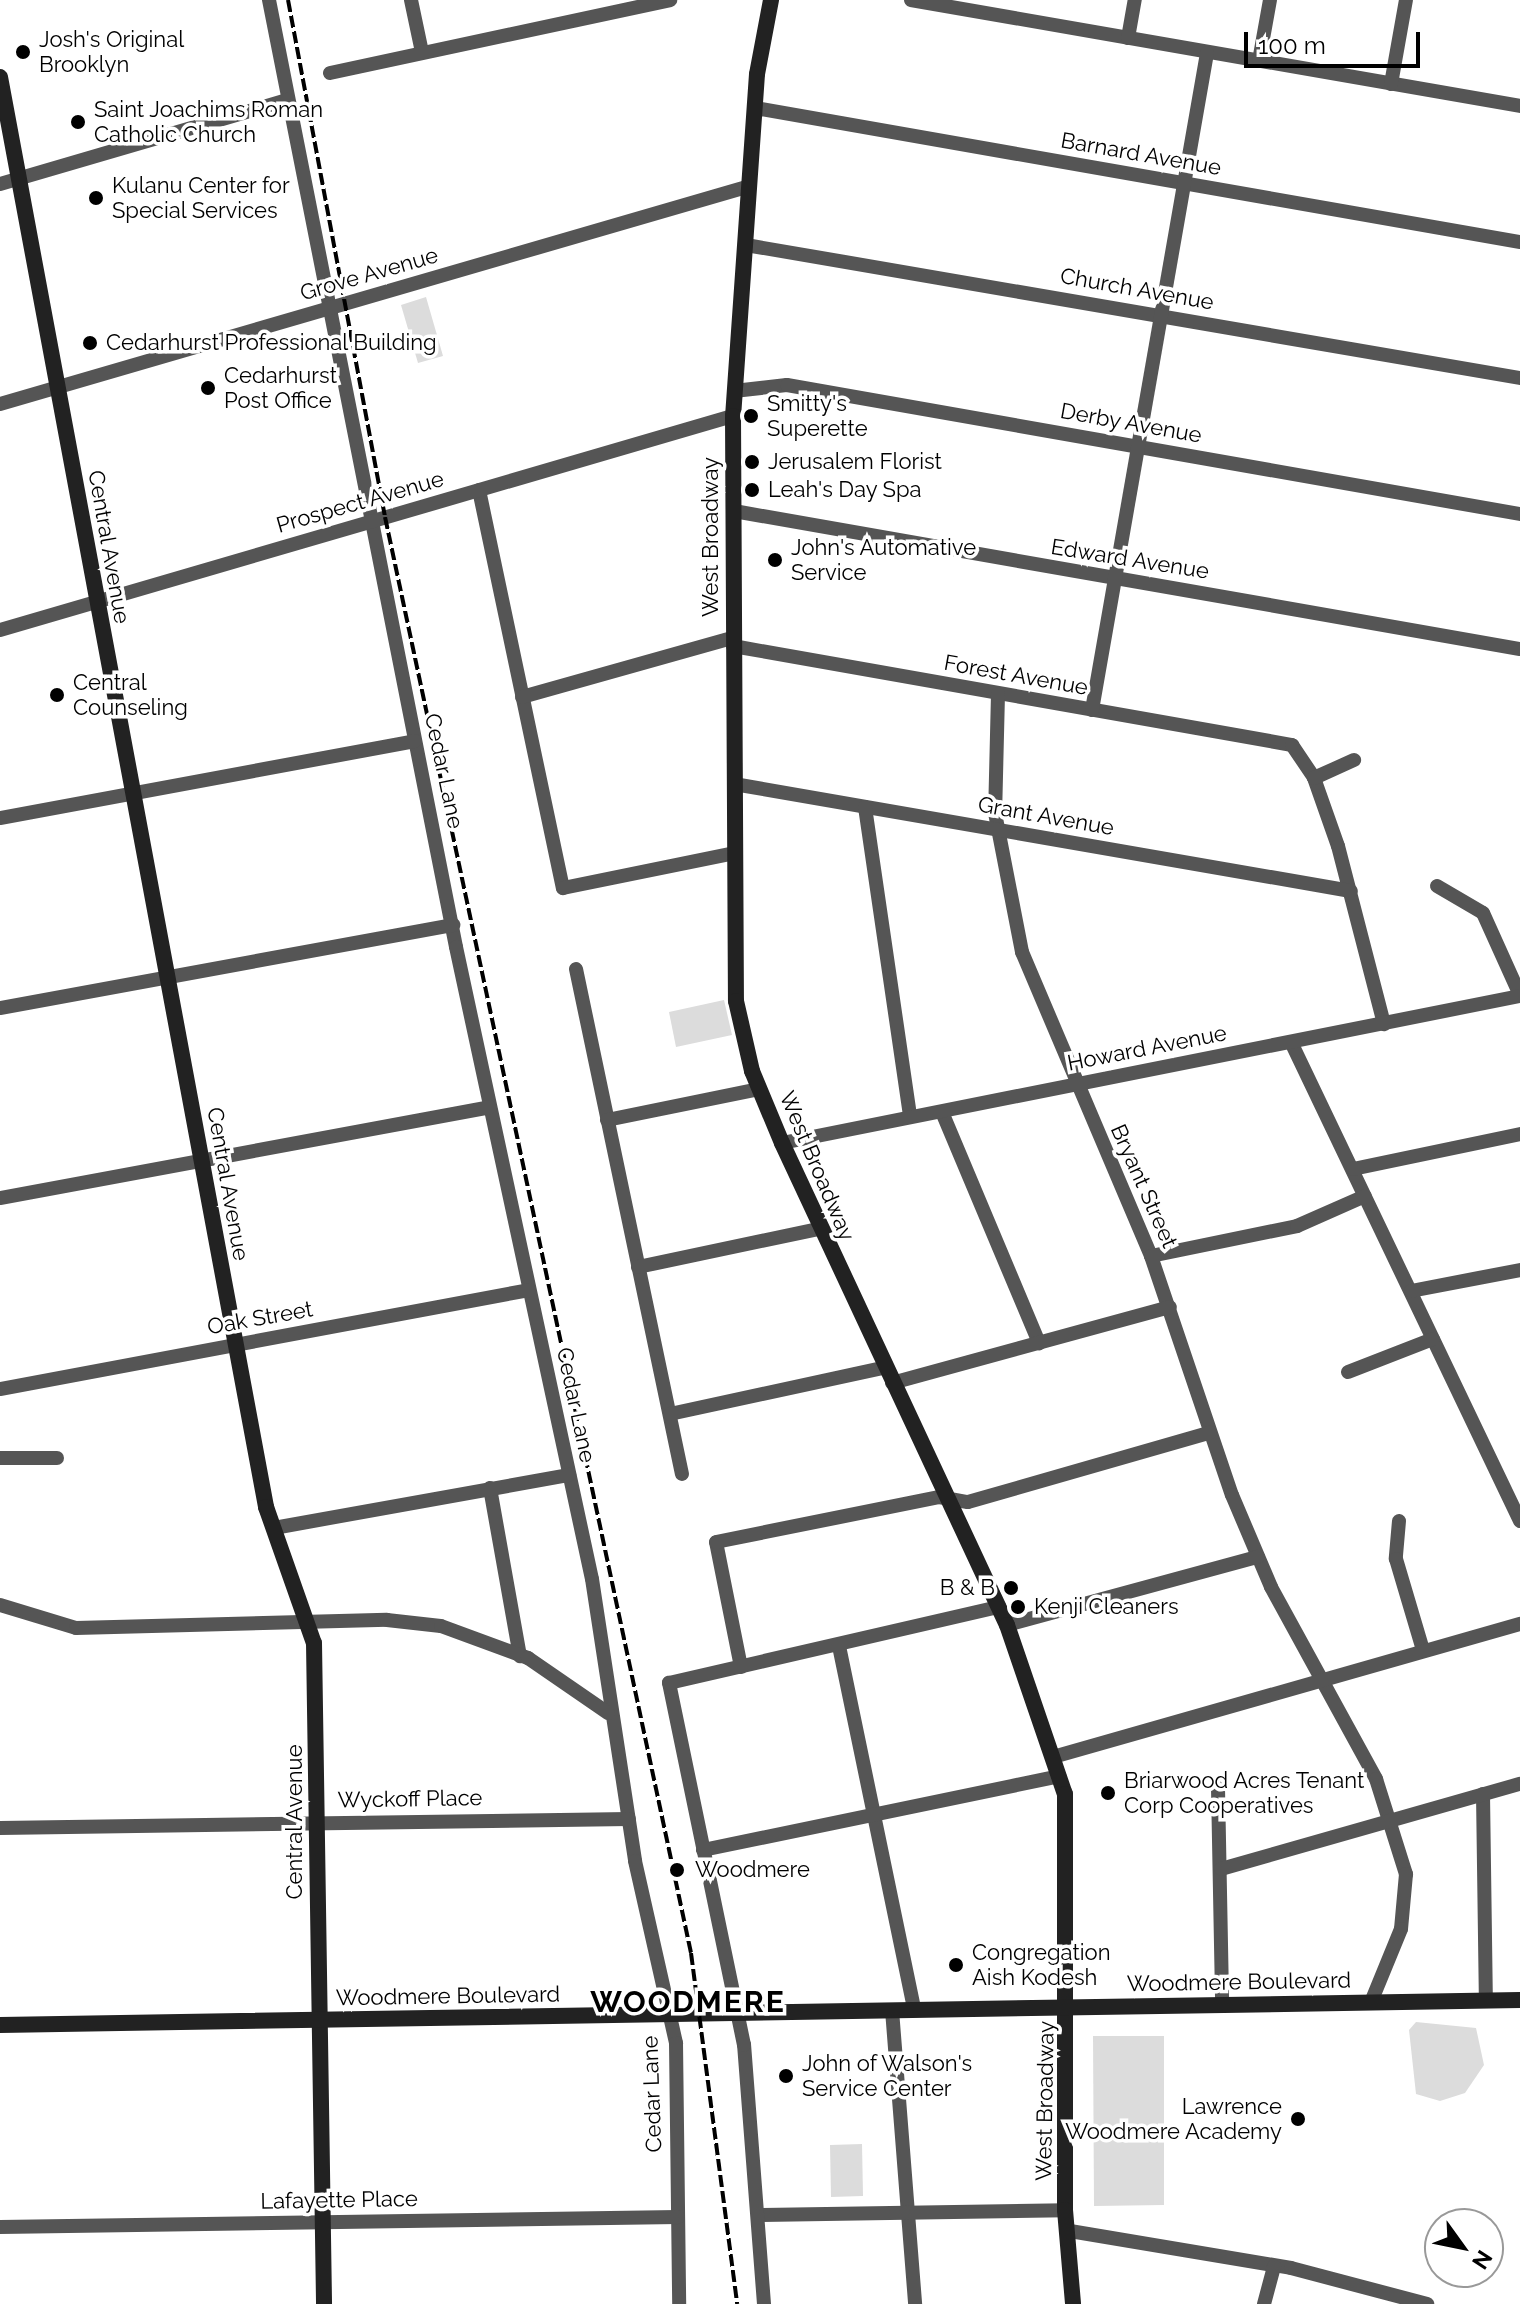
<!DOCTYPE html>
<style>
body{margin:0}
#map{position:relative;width:1520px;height:2304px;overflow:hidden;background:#fff;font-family:Raleway,sans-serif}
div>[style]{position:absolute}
.green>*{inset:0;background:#dcdcdc}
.street>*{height:14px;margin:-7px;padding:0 7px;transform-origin:7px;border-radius:7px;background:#555}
.secondary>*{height:16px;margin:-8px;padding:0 8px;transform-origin:8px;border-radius:8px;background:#222}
.rail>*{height:4px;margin-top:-2px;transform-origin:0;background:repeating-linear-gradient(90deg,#000 0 12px,transparent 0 16px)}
.dots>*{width:22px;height:22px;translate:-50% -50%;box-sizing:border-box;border:4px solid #fff;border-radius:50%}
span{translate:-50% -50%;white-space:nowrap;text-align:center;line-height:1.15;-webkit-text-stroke:7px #fff;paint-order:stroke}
.poi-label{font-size:22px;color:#000}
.left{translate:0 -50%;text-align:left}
.right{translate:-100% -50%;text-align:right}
.street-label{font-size:22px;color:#000}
.district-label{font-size:30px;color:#000;font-weight:700;letter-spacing:2px}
.north{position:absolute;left:1424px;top:2208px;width:80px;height:80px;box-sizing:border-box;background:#fff;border:2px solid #999;border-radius:50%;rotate:123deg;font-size:22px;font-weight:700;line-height:32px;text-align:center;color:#000}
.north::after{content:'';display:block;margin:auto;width:28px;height:36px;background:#000;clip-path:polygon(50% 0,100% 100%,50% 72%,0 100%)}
.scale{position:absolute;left:1244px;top:32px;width:176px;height:36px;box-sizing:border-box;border:4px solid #000;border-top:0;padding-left:10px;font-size:24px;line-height:28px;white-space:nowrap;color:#000;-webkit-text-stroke:6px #fff;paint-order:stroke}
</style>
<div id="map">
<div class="green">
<i style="clip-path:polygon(426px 297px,443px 356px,418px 363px,401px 305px)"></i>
<i style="clip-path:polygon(724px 1000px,732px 1035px,676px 1047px,669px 1012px)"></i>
<i style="clip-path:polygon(1416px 2022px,1476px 2028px,1484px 2065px,1465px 2093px,1440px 2101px,1416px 2094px,1409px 2030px)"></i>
<i style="clip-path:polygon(1093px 2036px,1164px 2036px,1164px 2205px,1094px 2206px)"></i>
<i style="clip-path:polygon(862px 2144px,863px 2196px,831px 2197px,830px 2145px)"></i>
</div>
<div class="street">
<i style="left:269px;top:0;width:965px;rotate:78.83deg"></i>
<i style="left:456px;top:947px;width:646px;rotate:77.86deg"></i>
<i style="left:592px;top:1579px;width:285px;rotate:81.3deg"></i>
<i style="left:635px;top:1861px;width:187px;rotate:77.3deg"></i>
<i style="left:676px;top:2043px;width:261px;rotate:89.3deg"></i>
<i style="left:411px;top:0;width:53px;rotate:78.1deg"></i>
<i style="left:911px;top:0;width:618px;rotate:9.87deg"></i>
<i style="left:1128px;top:38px;width:39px;rotate:-80deg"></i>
<i style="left:1259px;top:61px;width:62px;rotate:-79.8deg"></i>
<i style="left:330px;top:73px;width:348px;rotate:-12.1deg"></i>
<i style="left:1391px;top:84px;width:85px;rotate:-79.9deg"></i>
<i style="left:755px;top:108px;width:777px;rotate:9.94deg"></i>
<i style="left:0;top:184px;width:300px;rotate:-16.3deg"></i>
<i style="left:746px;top:245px;width:785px;rotate:9.75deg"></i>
<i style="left:734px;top:391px;width:53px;rotate:-6.5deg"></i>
<i style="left:787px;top:385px;width:744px;rotate:9.98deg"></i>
<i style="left:0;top:404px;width:781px;rotate:-16.21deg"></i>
<i style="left:479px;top:490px;width:407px;rotate:78.1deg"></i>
<i style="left:563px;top:888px;width:176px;rotate:-11.5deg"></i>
<i style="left:734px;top:511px;width:798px;rotate:9.96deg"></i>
<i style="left:0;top:630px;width:764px;rotate:-16.28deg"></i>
<i style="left:733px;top:646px;width:568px;rotate:10.04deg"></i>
<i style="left:1292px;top:745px;width:40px;rotate:56deg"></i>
<i style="left:1314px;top:778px;width:72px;rotate:70.6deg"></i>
<i style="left:1338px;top:846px;width:184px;rotate:75.5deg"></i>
<i style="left:998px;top:694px;width:119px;rotate:91.4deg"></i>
<i style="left:995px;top:813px;width:142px;rotate:79deg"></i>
<i style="left:1022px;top:952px;width:330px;rotate:67deg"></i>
<i style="left:1151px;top:1256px;width:252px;rotate:71.3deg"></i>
<i style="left:1232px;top:1495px;width:100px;rotate:67deg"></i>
<i style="left:1271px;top:1587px;width:219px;rotate:61.3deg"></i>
<i style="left:1376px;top:1779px;width:100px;rotate:72.5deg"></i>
<i style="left:1406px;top:1874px;width:55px;rotate:95.2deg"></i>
<i style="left:1401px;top:1929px;width:79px;rotate:112.3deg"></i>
<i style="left:522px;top:697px;width:218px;rotate:-15.7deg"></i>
<i style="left:1092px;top:710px;width:667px;rotate:-80.07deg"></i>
<i style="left:1314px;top:778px;width:44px;rotate:-24.2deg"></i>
<i style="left:734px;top:784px;width:626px;rotate:9.84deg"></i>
<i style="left:865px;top:807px;width:313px;rotate:81.7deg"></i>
<i style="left:0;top:818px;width:422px;rotate:-10.5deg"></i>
<i style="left:1437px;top:886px;width:53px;rotate:30.4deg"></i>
<i style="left:1483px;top:913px;width:90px;rotate:65.7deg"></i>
<i style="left:576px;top:969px;width:516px;rotate:78.15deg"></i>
<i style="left:0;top:1008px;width:461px;rotate:-10.4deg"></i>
<i style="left:1291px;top:1042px;width:531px;rotate:64.45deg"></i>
<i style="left:942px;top:1112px;width:251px;rotate:67.2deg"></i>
<i style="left:607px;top:1120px;width:156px;rotate:-11.5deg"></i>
<i style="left:782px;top:1143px;width:752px;rotate:-11.27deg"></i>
<i style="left:1353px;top:1169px;width:171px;rotate:-11.8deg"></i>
<i style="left:0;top:1198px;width:498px;rotate:-10.5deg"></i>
<i style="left:1151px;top:1256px;width:149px;rotate:-11.6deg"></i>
<i style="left:1297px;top:1226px;width:74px;rotate:-23.8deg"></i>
<i style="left:638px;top:1267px;width:185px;rotate:-11.9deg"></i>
<i style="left:1411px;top:1291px;width:111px;rotate:-10.9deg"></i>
<i style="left:1348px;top:1372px;width:91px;rotate:-21.2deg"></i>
<i style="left:892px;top:1383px;width:288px;rotate:-15.3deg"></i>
<i style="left:0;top:1389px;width:538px;rotate:-10.6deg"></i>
<i style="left:670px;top:1414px;width:218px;rotate:-12.2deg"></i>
<i style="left:0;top:1458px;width:57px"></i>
<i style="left:490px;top:1488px;width:171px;rotate:79.9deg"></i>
<i style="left:1399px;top:1521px;width:38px;rotate:95deg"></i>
<i style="left:1396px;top:1559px;width:95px;rotate:73.5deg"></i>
<i style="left:274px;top:1528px;width:300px;rotate:-10.2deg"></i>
<i style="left:0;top:1605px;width:79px;rotate:16.8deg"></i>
<i style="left:76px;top:1628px;width:311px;rotate:-1.5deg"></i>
<i style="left:387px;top:1620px;width:54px;rotate:6.3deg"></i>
<i style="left:441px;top:1626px;width:93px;rotate:20.2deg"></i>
<i style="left:528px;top:1658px;width:97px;rotate:34.5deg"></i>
<i style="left:1007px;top:1625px;width:260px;rotate:-15.2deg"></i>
<i style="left:839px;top:1646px;width:371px;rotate:78.3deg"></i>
<i style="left:741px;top:1667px;width:127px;rotate:-101.3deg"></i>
<i style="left:716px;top:1542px;width:227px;rotate:-11.4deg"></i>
<i style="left:939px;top:1497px;width:29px;rotate:10deg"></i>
<i style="left:968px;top:1502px;width:251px;rotate:-16deg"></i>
<i style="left:1053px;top:1757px;width:486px;rotate:-15.9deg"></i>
<i style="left:1218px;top:1788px;width:216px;rotate:88.9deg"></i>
<i style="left:1483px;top:1794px;width:206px;rotate:89.2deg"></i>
<i style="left:0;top:1828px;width:629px;rotate:-0.82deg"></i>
<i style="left:703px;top:1850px;width:364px;rotate:-11.7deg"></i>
<i style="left:1221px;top:1869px;width:311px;rotate:-15.9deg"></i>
<i style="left:892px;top:2010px;width:295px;rotate:85.5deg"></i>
<i style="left:759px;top:2215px;width:306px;rotate:-0.9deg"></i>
<i style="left:0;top:2227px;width:678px;rotate:-0.85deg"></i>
<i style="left:1070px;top:2231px;width:224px;rotate:9.5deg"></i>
<i style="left:1291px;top:2268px;width:141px;rotate:14.8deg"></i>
<i style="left:764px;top:2304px;width:260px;rotate:-94.4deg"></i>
<i style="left:744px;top:2045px;width:370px;rotate:-101.7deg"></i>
<i style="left:669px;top:1683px;width:339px;rotate:-13deg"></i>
<i style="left:1264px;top:2304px;width:39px;rotate:-75deg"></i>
</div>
<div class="secondary">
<i style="left:771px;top:0;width:75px;rotate:100.7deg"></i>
<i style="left:757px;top:74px;width:343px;rotate:94deg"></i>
<i style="left:733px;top:416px;width:585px;rotate:89.71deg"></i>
<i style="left:736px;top:1001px;width:72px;rotate:77.1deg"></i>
<i style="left:752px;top:1071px;width:78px;rotate:67.4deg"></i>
<i style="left:782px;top:1143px;width:532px;rotate:64.98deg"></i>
<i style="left:1007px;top:1625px;width:179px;rotate:71.1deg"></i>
<i style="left:1065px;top:1794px;width:416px;rotate:90deg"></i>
<i style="left:1065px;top:2210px;width:94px;rotate:85.1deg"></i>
<i style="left:0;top:77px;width:1455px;rotate:79.46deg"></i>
<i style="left:266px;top:1507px;width:144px;rotate:70.6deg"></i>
<i style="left:314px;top:1643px;width:661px;rotate:89.13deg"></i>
<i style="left:0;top:2025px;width:1520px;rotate:-0.94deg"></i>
</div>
<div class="rail">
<i style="left:288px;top:0;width:526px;rotate:79.37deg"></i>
<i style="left:385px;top:517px;width:1468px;rotate:77.97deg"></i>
<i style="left:691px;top:1953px;width:354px;rotate:82.5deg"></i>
</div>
<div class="dots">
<i style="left:23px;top:52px;background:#000"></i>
<i style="left:78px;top:122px;background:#000"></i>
<i style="left:96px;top:198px;background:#000"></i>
<i style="left:90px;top:343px;background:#000"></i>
<i style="left:208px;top:388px;background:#000"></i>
<i style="left:751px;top:416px;background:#000"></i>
<i style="left:752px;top:462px;background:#000"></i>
<i style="left:752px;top:490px;background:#000"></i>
<i style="left:775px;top:560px;background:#000"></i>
<i style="left:57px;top:695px;background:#000"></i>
<i style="left:1011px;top:1588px;background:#000"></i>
<i style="left:1018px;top:1607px;background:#000"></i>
<i style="left:1108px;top:1793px;background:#000"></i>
<i style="left:677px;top:1870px;background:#000"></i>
<i style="left:956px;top:1965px;background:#000"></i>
<i style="left:786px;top:2076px;background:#000"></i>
<i style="left:1298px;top:2119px;background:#000"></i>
</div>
<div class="poi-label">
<span class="left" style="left:39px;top:52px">Josh's Original<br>Brooklyn</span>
<span class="left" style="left:94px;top:122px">Saint Joachims Roman<br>Catholic Church</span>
<span class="left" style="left:112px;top:198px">Kulanu Center for<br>Special Services</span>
<span class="left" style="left:106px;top:343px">Cedarhurst Professional Building</span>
<span class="left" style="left:224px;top:388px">Cedarhurst<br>Post Office</span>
<span class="left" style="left:767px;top:416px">Smitty's<br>Superette</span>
<span class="left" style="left:768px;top:462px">Jerusalem Florist</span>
<span class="left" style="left:768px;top:490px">Leah's Day Spa</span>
<span class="left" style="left:791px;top:560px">John's Automative<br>Service</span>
<span class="left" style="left:73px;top:695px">Central<br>Counseling</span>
<span class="right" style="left:995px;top:1588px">B &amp; B</span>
<span class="left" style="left:1034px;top:1607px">Kenji Cleaners</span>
<span class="left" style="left:1124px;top:1793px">Briarwood Acres Tenant<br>Corp Cooperatives</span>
<span class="left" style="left:695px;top:1870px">Woodmere</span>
<span class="left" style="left:972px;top:1965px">Congregation<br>Aish Kodesh</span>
<span class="left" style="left:802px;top:2076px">John of Walson's<br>Service Center</span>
<span class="right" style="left:1282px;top:2119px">Lawrence<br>Woodmere Academy</span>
</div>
<div class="street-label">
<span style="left:1141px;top:154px;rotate:10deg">Barnard Avenue</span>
<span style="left:369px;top:274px;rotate:-16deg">Grove Avenue</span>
<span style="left:1137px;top:289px;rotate:10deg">Church Avenue</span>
<span style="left:1131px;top:423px;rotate:10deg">Derby Avenue</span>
<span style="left:360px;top:502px;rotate:-16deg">Prospect Avenue</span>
<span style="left:711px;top:537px;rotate:-90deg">West Broadway</span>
<span style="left:109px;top:547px;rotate:80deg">Central Avenue</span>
<span style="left:1130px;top:559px;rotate:9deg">Edward Avenue</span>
<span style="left:1016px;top:675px;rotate:10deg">Forest Avenue</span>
<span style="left:444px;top:771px;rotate:78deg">Cedar Lane</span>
<span style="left:1046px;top:816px;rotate:10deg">Grant Avenue</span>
<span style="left:1147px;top:1048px;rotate:-11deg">Howard Avenue</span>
<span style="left:817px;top:1166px;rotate:67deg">West Broadway</span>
<span style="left:228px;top:1184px;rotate:80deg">Central Avenue</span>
<span style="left:1144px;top:1186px;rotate:66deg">Bryant Street</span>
<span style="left:260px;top:1318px;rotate:-10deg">Oak Street</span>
<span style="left:576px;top:1405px;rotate:78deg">Cedar Lane</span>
<span style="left:410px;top:1799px;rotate:-1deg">Wyckoff Place</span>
<span style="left:295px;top:1822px;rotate:-90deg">Central Avenue</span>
<span style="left:1239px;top:1982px;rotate:-1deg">Woodmere Boulevard</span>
<span style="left:448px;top:1996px;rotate:-1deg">Woodmere Boulevard</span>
<span style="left:652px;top:2094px;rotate:-92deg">Cedar Lane</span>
<span style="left:1045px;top:2101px;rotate:-89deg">West Broadway</span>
<span style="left:339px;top:2200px;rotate:-1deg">Lafayette Place</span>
</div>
<div class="district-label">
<span style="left:688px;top:2002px">WOODMERE</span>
</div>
<div class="north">N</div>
<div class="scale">100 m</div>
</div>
